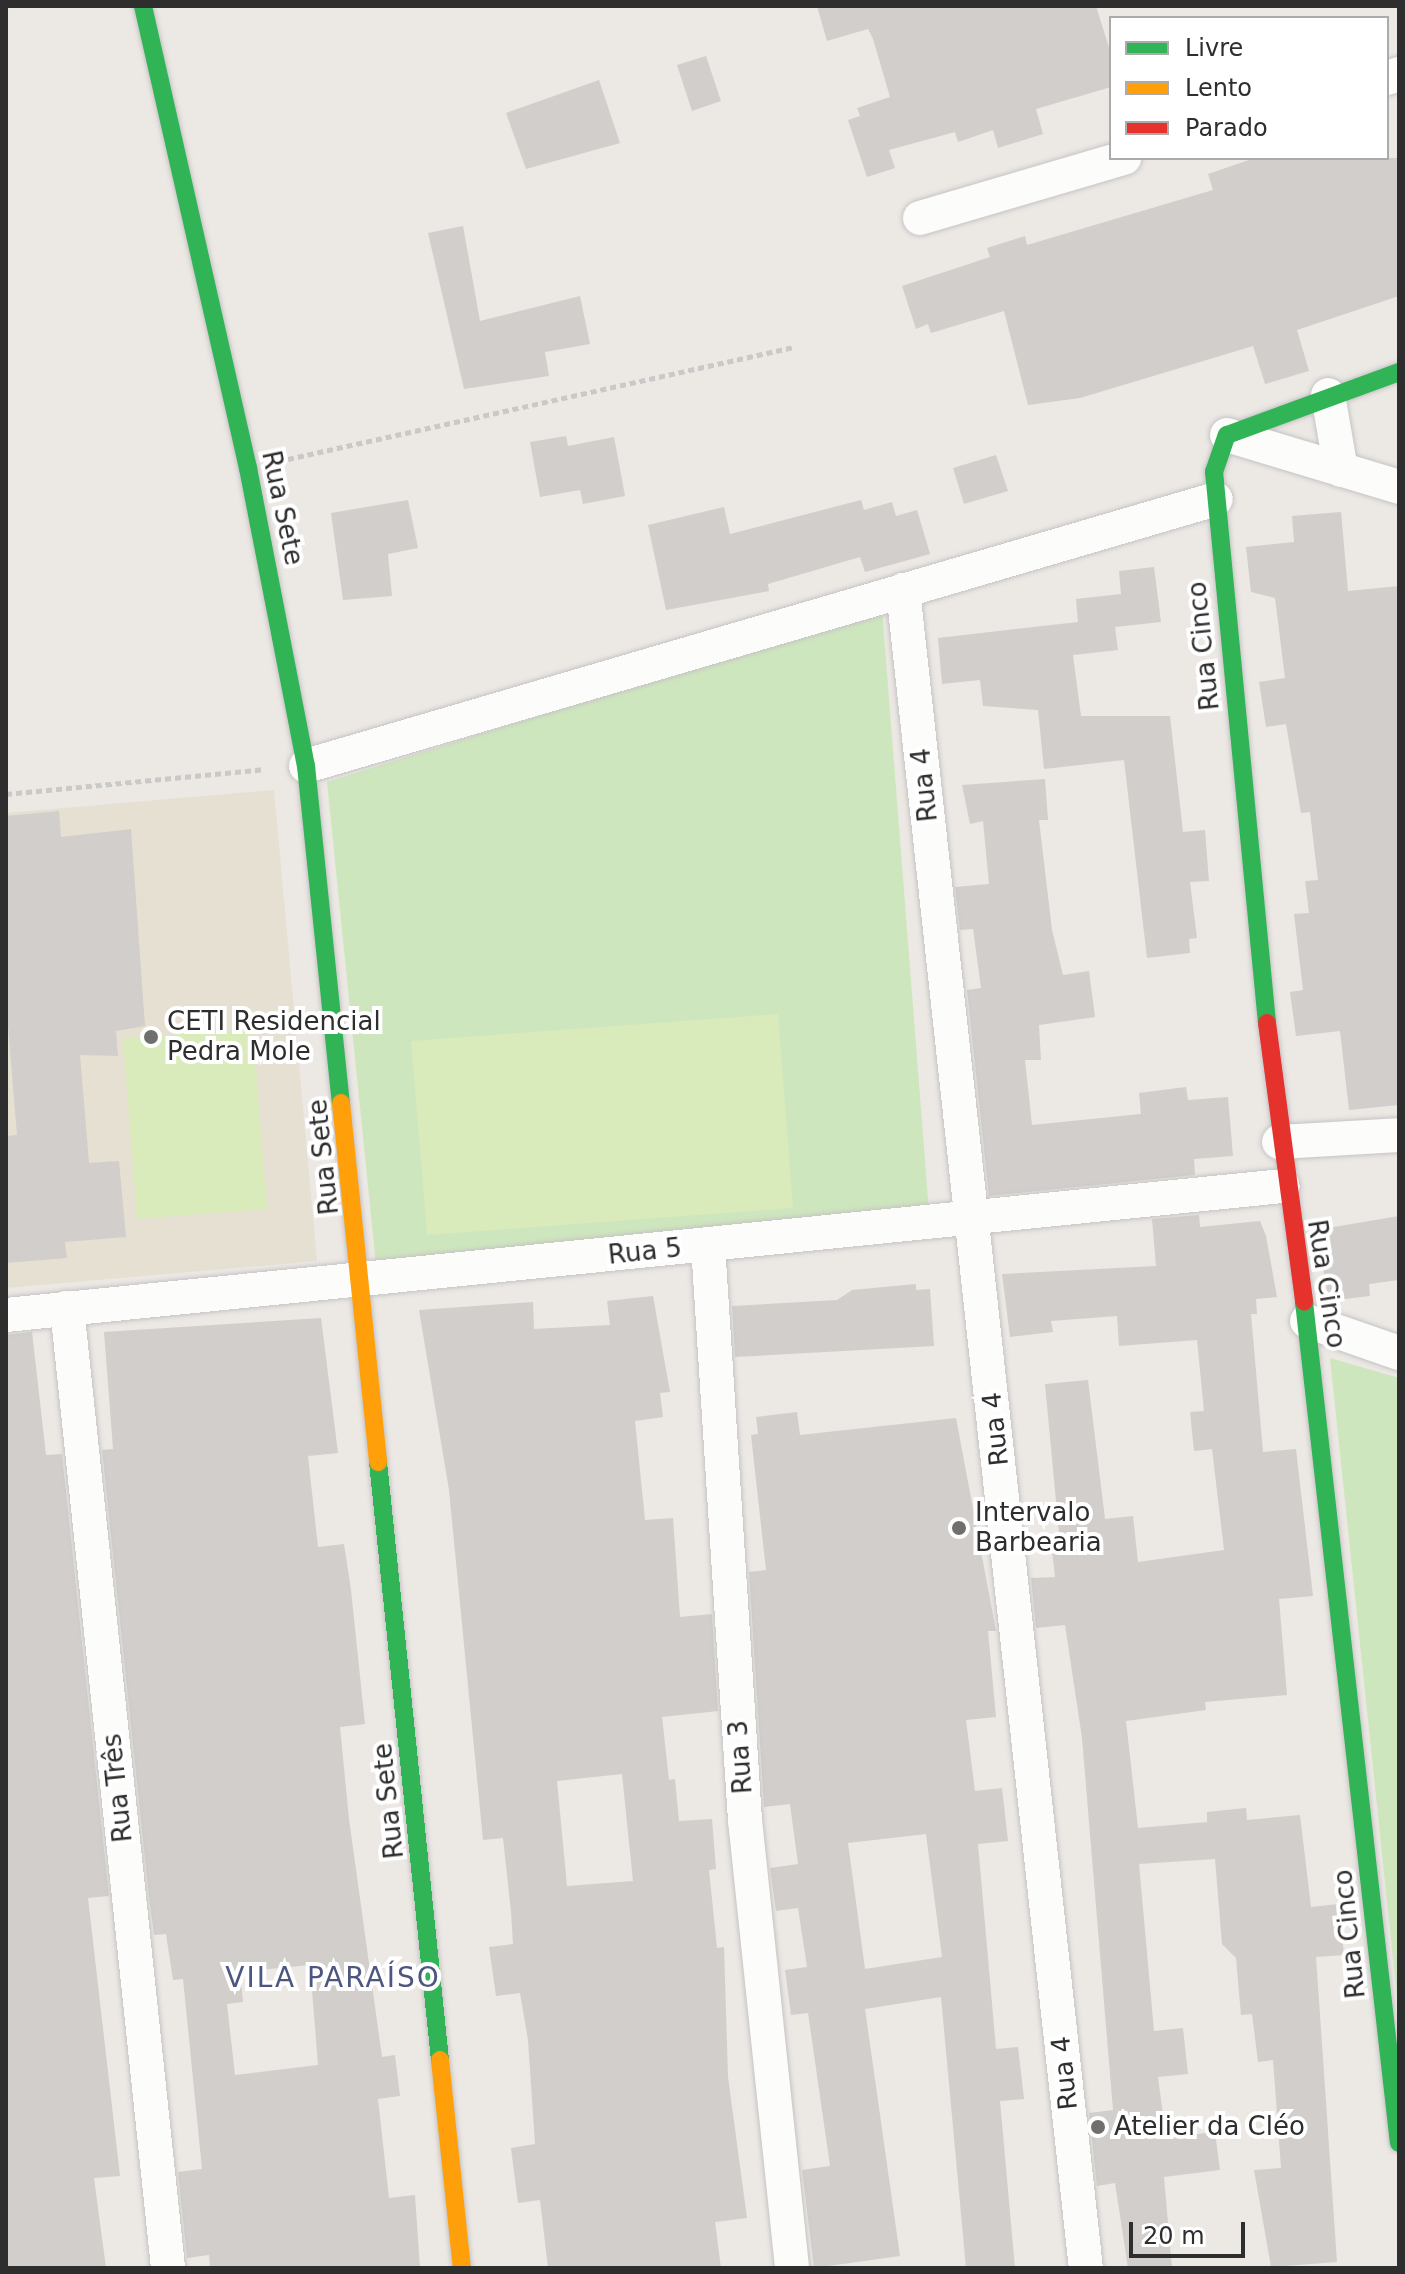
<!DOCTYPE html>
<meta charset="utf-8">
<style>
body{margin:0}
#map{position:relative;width:1405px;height:2274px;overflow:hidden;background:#ece8e4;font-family:"DejaVu Sans",sans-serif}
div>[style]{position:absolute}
.education>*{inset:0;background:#e6e0d3}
.green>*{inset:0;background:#cee6be}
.pitch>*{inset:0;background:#d9eabb}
.building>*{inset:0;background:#d1cecb}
.path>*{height:5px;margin-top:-2.5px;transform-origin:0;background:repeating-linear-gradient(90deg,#c9c9c8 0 6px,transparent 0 10px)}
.roads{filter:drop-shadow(0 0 2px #c5c4c5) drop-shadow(0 0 2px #c5c4c5)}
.street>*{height:34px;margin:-17px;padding:0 17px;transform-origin:17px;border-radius:17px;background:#fcfcfb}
.fast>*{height:18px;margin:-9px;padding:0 9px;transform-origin:9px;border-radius:9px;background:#30b455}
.slow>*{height:18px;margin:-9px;padding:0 9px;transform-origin:9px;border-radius:9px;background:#ff9f0a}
.jam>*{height:18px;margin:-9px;padding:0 9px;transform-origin:9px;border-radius:9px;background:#e5322d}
.dots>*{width:22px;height:22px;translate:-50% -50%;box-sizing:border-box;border:4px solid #fff;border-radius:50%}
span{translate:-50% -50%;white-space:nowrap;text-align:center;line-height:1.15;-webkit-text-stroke:8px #fff;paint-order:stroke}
.street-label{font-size:26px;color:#2e2e2e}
.poi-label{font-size:26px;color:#2e2e2e}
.left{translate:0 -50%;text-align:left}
.neighbourhood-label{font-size:28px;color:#4d5680;letter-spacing:2px}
.frame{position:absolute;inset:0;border:8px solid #2e2e2e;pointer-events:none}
.legend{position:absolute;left:1109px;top:16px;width:280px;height:144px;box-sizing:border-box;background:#fff;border:2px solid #ababab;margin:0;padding:10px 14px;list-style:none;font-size:24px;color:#2e2e2e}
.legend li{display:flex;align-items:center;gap:16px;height:40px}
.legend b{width:40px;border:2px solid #ababab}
.scale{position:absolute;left:1129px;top:2222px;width:116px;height:36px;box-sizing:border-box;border:4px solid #2e2e2e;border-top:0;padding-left:10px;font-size:24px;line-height:28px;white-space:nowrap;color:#2e2e2e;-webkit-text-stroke:6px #fff;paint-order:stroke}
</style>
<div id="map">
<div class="education">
<i style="clip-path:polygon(274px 790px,317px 1261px,6px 1288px,6px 813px)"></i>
</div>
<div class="green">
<i style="clip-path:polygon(882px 609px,929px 1212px,376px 1265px,327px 782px)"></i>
<i style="clip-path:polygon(1330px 1358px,1399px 1378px,1399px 2016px)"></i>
</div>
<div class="pitch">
<i style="clip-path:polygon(778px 1014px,793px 1208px,427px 1235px,411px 1041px)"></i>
<i style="clip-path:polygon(253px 1029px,267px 1209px,137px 1219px,123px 1038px)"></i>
</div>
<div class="building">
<i style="clip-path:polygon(817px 6px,1096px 6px,1111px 54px,1111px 87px,1036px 109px,1043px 134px,998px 148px,993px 130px,958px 142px,955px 132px,889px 150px,895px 168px,867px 177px,848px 120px,860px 116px,857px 108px,890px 97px,873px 39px,868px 29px,827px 41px)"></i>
<i style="clip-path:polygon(706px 56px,721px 101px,692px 111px,677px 65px)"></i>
<i style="clip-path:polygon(599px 80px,620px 143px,526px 169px,506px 113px)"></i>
<i style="clip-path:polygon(1255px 158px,1399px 158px,1399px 296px,1297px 330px,1309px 371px,1265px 384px,1253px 346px,1080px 398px,1028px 405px,1004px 311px,931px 333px,928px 324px,916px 329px,902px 286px,990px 257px,987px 248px,1025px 236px,1027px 245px,1213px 190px,1208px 174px)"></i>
<i style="clip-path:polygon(463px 226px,480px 321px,580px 296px,590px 344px,545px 352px,549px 376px,464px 389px,428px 233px)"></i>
<i style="clip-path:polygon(566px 436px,568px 446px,614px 437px,625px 496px,583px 504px,580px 490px,540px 497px,530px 442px)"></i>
<i style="clip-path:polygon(996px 455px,1008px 491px,964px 504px,953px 468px)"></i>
<i style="clip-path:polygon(408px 500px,418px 548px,388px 554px,392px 596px,343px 600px,331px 513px)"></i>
<i style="clip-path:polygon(861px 500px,864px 510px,892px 502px,896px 516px,917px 510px,930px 554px,865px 572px,860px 557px,768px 584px,769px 591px,666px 610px,648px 525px,724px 507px,730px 534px)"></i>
<i style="clip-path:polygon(1341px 512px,1348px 591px,1399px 586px,1399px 1105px,1349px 1110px,1340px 1031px,1296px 1036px,1290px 992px,1303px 990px,1294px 914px,1309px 913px,1305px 881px,1318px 880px,1310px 812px,1301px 813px,1286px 724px,1266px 727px,1259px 682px,1285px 678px,1275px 598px,1251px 592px,1246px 547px,1294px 542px,1292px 516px)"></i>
<i style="clip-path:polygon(1154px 567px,1161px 622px,1115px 627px,1118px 650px,1073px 655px,1081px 716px,1170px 716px,1183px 832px,1205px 830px,1209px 881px,1190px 882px,1197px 938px,1189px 939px,1190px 953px,1147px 958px,1124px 760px,1044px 769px,1038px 710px,983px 706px,980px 680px,942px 684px,938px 638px,1078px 622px,1076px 599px,1121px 594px,1119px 571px)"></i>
<i style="clip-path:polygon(1045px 779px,1048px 820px,1039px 820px,1052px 930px,1063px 975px,1089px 971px,1095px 1017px,1039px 1025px,1041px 1060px,1025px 1060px,1032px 1125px,1141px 1114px,1139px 1093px,1186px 1087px,1188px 1100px,1228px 1097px,1233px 1156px,1194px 1159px,1195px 1175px,989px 1196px,967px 990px,981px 988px,973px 929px,960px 930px,955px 887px,989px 884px,983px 821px,970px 824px,962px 785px)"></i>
<i style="clip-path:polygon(59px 811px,61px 837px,131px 829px,145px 1026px,116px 1031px,118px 1056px,80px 1055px,89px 1163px,119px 1161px,126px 1237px,65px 1242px,67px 1258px,6px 1263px,6px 1136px,17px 1135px,6px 1002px,6px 816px)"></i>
<i style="clip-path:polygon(1199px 1215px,1200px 1227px,1260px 1221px,1266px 1236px,1277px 1297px,1256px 1299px,1257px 1314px,1251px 1314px,1263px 1452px,1296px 1449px,1313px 1596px,1279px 1599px,1287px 1695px,1205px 1702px,1206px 1710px,1126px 1721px,1138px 1828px,1207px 1822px,1207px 1812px,1246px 1808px,1247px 1820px,1300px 1815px,1311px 1907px,1339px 1904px,1344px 1955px,1316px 1957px,1337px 2262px,1271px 2267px,1254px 2170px,1281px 2168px,1273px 2060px,1258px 2062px,1252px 2014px,1241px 2015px,1236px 1958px,1222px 1944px,1215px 1859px,1139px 1864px,1154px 2031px,1183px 2028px,1188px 2074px,1158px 2077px,1166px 2138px,1215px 2132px,1220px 2170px,1164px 2177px,1172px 2268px,1128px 2268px,1115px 2183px,1097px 2186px,1089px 2113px,1113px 2110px,1082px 1738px,1065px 1625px,1036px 1628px,1031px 1578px,1055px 1577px,1050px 1534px,1059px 1533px,1045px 1384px,1088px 1380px,1105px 1519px,1133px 1516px,1138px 1562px,1224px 1550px,1212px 1449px,1194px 1451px,1190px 1412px,1204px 1411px,1197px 1340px,1119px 1346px,1117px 1316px,1051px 1321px,1053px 1332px,1010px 1337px,1002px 1274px,1156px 1266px,1152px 1219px)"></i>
<i style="clip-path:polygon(1399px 1216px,1399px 1280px,1369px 1284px,1370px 1296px,1329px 1301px,1316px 1230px)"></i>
<i style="clip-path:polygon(916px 1284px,916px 1290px,930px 1289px,934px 1346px,735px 1357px,732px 1306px,837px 1300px,852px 1290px)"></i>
<i style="clip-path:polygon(evenodd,653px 1296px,670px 1392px,660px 1393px,663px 1417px,635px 1421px,645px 1520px,673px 1518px,680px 1617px,712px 1614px,718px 1711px,662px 1717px,669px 1780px,675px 1779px,679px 1821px,712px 1819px,716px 1869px,709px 1870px,717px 1948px,724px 1947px,728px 2077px,747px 2218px,715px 2222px,721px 2268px,548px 2268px,540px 2200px,518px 2203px,511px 2148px,535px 2144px,528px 2040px,520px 1993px,496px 1996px,489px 1947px,513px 1944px,511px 1912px,503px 1838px,483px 1840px,449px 1490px,419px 1310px,533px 1302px,534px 1329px,610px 1325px,607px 1301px,653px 1296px,622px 1774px,633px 1881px,567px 1886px,557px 1781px,622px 1774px)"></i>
<i style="clip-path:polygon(evenodd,321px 1318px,338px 1453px,308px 1456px,318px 1547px,344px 1544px,351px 1590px,365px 1724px,340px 1727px,349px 1819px,382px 2057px,395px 2055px,400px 2096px,378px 2099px,389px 2198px,415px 2195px,420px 2268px,210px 2268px,209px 2255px,187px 2258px,178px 2172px,202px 2169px,183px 1979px,173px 1980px,166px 1934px,154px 1935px,149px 1897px,102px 1450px,113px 1449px,104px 1332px,321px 1318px,310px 1965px,318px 2065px,235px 2075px,227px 2004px,243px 2002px,240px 1972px,310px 1965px)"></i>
<i style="clip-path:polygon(32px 1332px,46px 1455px,62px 1454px,109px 1896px,88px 1898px,120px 2176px,94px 2178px,106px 2268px,6px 2268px,6px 1335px)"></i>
<i style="clip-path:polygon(evenodd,797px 1412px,800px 1435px,956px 1418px,996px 1631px,988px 1631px,996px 1717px,966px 1720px,975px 1791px,1002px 1788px,1008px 1841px,978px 1844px,996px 2049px,1018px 2047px,1024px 2099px,1000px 2101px,1015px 2268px,966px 2268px,941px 1997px,865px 2009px,900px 2256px,814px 2268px,802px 2170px,830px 2166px,808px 2013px,791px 2015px,785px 1970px,807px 1967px,798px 1908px,776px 1911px,770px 1868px,798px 1864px,790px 1804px,764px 1807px,749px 1572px,766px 1570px,751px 1435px,758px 1434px,756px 1417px,797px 1412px,926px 1834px,942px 1957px,865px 1969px,848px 1843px,926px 1834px)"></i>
</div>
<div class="path">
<i style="left:288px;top:459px;width:518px;rotate:-12.48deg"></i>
<i style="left:6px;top:794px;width:259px;rotate:-5.5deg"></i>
</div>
<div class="roads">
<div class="street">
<i style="left:1387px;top:78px;width:13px;rotate:-18deg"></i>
<i style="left:920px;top:218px;width:213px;rotate:-16.4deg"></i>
<i style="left:1328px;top:395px;width:76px;rotate:80.2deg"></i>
<i style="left:1227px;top:435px;width:180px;rotate:16.8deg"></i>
<i style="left:903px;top:590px;width:1688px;rotate:83.78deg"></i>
<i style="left:306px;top:766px;width:948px;rotate:-16.35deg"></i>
<i style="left:1279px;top:1142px;width:120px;rotate:-3.3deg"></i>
<i style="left:708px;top:1245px;width:576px;rotate:86.32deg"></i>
<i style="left:745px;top:1820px;width:450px;rotate:84deg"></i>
<i style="left:67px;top:1308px;width:965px;rotate:83.99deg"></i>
<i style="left:6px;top:1315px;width:1283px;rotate:-5.77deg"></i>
<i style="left:1307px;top:1321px;width:97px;rotate:19.2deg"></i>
</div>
<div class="fast">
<i style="left:143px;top:6px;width:474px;rotate:77.2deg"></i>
<i style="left:248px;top:468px;width:304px;rotate:79deg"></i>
<i style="left:306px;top:766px;width:339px;rotate:84.1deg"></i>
<i style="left:1267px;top:1023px;width:554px;rotate:-95.49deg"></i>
<i style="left:1214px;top:472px;width:39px;rotate:-71deg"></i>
<i style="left:1227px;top:435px;width:183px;rotate:-20.1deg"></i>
<i style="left:1304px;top:1302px;width:846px;rotate:83.56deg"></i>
<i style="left:378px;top:1462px;width:601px;rotate:84.08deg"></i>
</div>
<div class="slow">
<i style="left:341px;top:1103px;width:361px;rotate:84.1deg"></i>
<i style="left:440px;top:2060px;width:209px;rotate:84deg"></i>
</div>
<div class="jam">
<i style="left:1267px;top:1023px;width:281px;rotate:82.4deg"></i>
</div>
</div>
<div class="dots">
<i style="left:151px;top:1037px;background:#706f6e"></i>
<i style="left:959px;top:1528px;background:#706f6e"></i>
<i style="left:1098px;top:2127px;background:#706f6e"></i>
</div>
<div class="street-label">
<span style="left:282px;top:508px;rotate:78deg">Rua Sete</span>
<span style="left:1204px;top:646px;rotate:-96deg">Rua Cinco</span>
<span style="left:925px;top:785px;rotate:-96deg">Rua 4</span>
<span style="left:324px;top:1157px;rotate:-96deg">Rua Sete</span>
<span style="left:645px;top:1252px;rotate:-6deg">Rua 5</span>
<span style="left:1326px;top:1284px;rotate:81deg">Rua Cinco</span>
<span style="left:996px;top:1429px;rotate:-96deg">Rua 4</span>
<span style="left:741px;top:1757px;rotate:-94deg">Rua 3</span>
<span style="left:118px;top:1788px;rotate:-96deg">Rua Três</span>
<span style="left:389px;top:1801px;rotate:-96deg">Rua Sete</span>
<span style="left:1350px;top:1934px;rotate:-96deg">Rua Cinco</span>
<span style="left:1065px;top:2073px;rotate:-96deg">Rua 4</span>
</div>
<div class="poi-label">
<span class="left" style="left:167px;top:1037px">CETI Residencial<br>Pedra Mole</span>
<span class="left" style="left:975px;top:1528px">Intervalo<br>Barbearia</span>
<span class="left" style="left:1114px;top:2127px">Atelier da Cléo</span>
</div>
<div class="neighbourhood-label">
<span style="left:333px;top:1978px">VILA PARAÍSO</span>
</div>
<div class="frame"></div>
<ul class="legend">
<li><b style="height:10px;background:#30b455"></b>Livre</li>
<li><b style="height:10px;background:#ff9f0a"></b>Lento</li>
<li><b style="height:10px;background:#e5322d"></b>Parado</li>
</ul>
<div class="scale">20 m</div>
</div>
